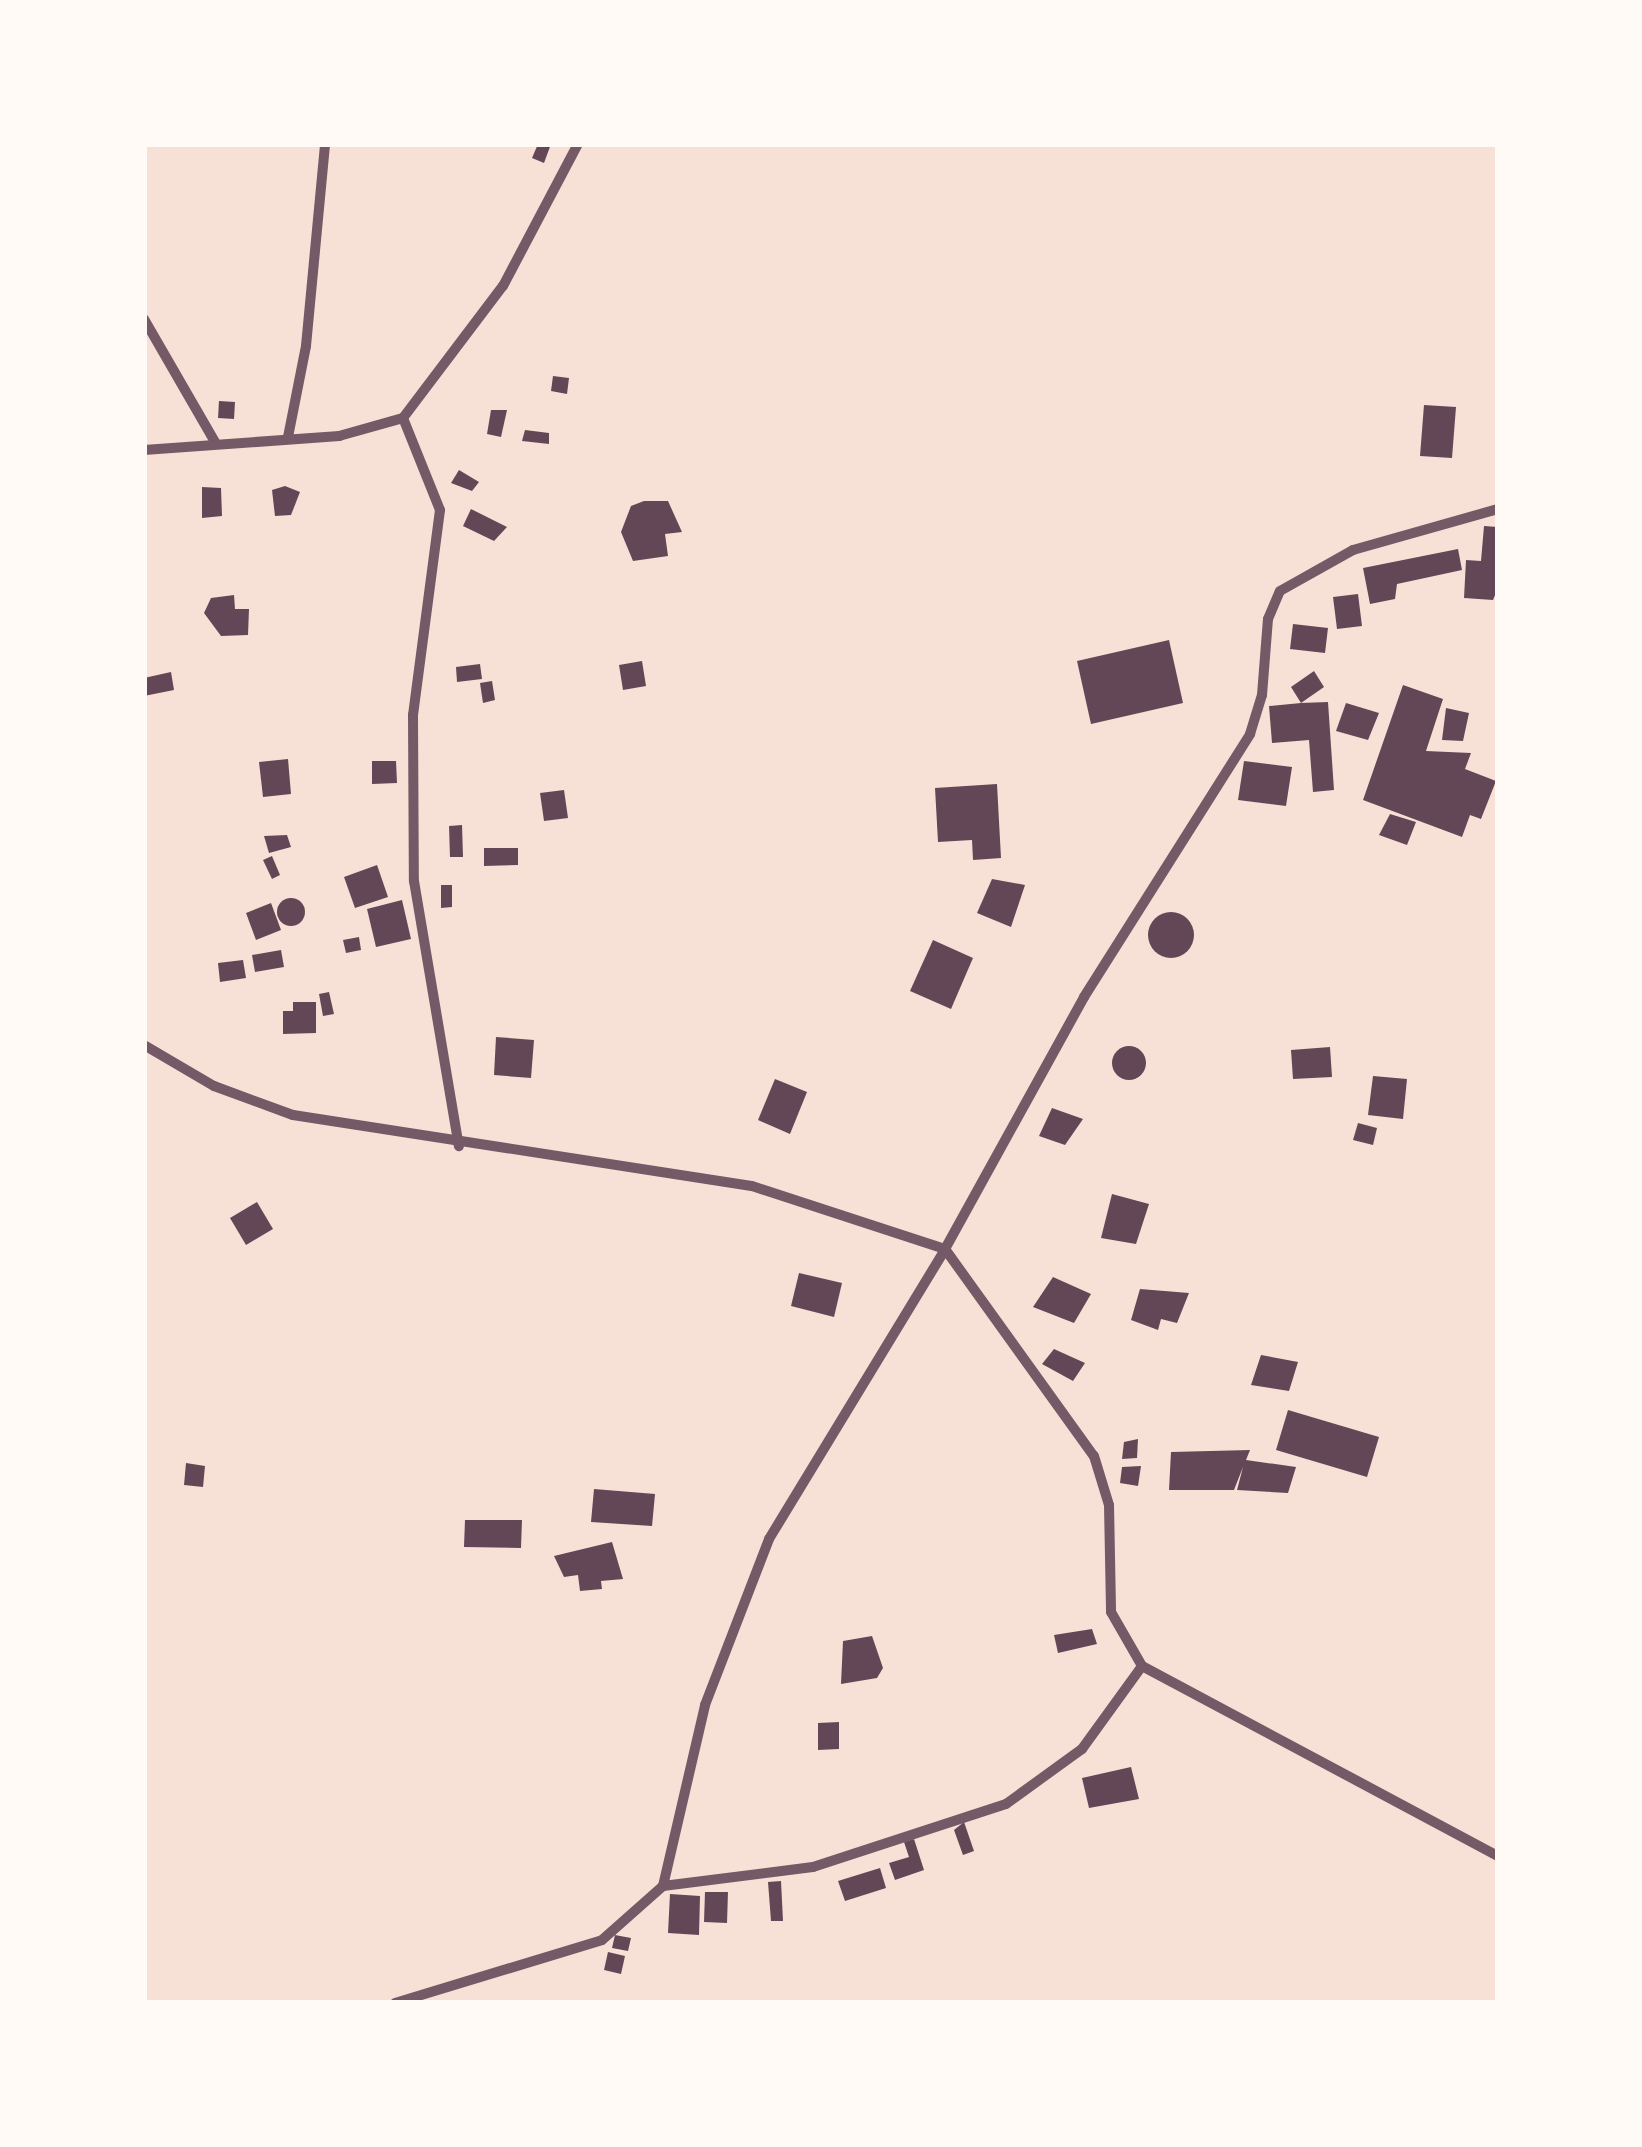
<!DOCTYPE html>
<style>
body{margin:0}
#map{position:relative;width:1642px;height:2147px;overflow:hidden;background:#f7e1d7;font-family:"Archivo Narrow",sans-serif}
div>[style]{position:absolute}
.building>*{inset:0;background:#644757}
.round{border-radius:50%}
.minor>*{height:10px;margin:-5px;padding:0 5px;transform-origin:5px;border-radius:5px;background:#755966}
span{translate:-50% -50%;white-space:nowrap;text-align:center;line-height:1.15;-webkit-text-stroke:12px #fffaf5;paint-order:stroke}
.frame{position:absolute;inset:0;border:147px solid #fffaf5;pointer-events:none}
</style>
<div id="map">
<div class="building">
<i style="clip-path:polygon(538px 144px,551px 144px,544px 163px,532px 158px)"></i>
<i style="clip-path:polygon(553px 376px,569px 378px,567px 394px,551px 391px)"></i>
<i style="clip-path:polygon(219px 401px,235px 402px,234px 419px,218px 418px)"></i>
<i style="clip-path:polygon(1424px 405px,1456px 407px,1452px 458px,1420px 456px)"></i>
<i style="clip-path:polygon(491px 410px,507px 410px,501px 437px,487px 434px)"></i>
<i style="clip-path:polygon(525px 430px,549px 433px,549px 444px,522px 441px)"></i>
<i style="clip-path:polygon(459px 470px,479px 482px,472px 491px,451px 483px)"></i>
<i style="clip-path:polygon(285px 486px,300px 492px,291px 515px,275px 516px,272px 490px)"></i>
<i style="clip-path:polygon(202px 487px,221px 488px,222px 516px,202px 518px)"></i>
<i style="clip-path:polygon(644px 501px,668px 501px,682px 532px,665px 534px,668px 556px,633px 561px,621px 532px,631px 506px)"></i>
<i style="clip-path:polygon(471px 509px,507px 527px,494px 541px,463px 526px)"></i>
<i style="clip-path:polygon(1484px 526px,1498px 527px,1498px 588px,1493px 600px,1464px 598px,1466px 560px,1481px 561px)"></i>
<i style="clip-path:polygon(1458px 549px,1462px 570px,1397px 584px,1395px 599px,1370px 604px,1363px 568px)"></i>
<i style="clip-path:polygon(1358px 594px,1362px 626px,1337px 629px,1333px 597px)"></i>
<i style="clip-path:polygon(234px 595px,235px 609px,249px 609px,248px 635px,221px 636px,204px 613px,211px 598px)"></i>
<i style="clip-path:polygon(1293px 624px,1328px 628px,1325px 653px,1290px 649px)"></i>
<i style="clip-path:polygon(1169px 640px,1183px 703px,1091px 724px,1077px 661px)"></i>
<i style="clip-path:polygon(642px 661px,646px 686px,623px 690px,619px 665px)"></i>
<i style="clip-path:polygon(480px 664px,482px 679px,457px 682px,456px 667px)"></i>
<i style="clip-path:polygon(1314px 671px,1324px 687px,1301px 703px,1328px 702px,1334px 790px,1313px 792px,1309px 740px,1272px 743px,1269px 706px,1301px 703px,1291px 687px)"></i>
<i style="clip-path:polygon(171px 672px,174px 690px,144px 696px,144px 678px)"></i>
<i style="clip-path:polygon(492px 681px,495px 700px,483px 703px,480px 683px)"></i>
<i style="clip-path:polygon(1403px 685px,1443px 699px,1426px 751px,1471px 753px,1465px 769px,1496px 781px,1481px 819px,1470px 815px,1462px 837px,1363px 800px)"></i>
<i style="clip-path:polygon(1346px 703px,1379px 713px,1368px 740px,1336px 731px)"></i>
<i style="clip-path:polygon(1446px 708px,1469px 713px,1463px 741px,1442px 740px)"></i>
<i style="clip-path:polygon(288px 759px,291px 794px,263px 797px,259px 762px)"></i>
<i style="clip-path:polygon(372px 761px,396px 761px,397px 783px,372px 784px)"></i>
<i style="clip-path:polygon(1244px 761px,1292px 767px,1286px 806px,1238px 800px)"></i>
<i style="clip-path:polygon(997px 784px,1001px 858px,973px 860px,972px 840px,938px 842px,935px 788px)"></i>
<i style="clip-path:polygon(564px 790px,568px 818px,544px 821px,540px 793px)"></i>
<i style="clip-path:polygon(1390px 814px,1416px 822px,1407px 845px,1379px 835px)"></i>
<i style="clip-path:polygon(462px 825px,463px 857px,450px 857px,449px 826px)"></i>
<i style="clip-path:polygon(287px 835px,291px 847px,269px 853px,264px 836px)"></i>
<i style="clip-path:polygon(484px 848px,518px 848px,518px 865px,484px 866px)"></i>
<i style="clip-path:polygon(272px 856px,280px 875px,272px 879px,263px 860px)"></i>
<i style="clip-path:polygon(377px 865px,388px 897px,355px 908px,344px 877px)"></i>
<i style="clip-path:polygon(992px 879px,1025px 885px,1011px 927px,977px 913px)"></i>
<i style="clip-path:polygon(441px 885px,452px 885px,452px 907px,441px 908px)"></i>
<i class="round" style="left:277px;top:898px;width:28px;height:28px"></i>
<i style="clip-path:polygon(402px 900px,411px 939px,376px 947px,367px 909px)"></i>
<i style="clip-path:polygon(271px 903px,281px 930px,256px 940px,246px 913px)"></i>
<i class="round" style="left:1148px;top:912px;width:46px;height:46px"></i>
<i style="clip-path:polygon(359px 937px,361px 950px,346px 953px,343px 940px)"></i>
<i style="clip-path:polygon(933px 940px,973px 958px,951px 1009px,910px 991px)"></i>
<i style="clip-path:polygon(281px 950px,284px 967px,255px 972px,252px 955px)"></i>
<i style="clip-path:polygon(243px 960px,246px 978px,220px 982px,218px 963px)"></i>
<i style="clip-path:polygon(329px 992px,334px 1014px,323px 1016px,319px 994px)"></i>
<i style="clip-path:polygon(293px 1002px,316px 1002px,316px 1033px,283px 1034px,283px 1011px,293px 1011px)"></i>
<i style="clip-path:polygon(496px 1037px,534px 1040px,531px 1078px,494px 1075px)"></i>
<i class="round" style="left:1112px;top:1046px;width:34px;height:34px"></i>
<i style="clip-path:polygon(1330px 1047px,1332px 1077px,1293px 1079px,1291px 1050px)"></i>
<i style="clip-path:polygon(1373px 1076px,1407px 1079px,1403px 1119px,1368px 1115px)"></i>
<i style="clip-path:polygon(775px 1079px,807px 1092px,790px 1134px,758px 1120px)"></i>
<i style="clip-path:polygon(1052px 1108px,1083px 1119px,1065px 1145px,1039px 1136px)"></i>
<i style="clip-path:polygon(1358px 1123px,1377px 1128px,1373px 1145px,1353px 1140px)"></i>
<i style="clip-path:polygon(1112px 1194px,1149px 1204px,1136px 1244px,1101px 1238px)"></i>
<i style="clip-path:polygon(257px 1202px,273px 1229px,246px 1245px,230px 1218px)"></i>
<i style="clip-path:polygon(799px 1273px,842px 1283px,834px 1317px,791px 1306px)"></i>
<i style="clip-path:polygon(1053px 1277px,1091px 1294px,1074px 1323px,1033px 1307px)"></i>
<i style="clip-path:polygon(1140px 1289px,1189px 1293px,1177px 1323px,1161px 1319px,1158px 1330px,1131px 1320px)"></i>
<i style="clip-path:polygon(1054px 1349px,1085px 1363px,1073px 1381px,1042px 1364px)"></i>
<i style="clip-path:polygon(1261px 1355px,1298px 1362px,1289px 1391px,1251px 1385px)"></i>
<i style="clip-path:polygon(1288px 1410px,1379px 1437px,1367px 1477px,1276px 1450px)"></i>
<i style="clip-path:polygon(1138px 1439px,1137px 1458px,1122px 1459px,1124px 1442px)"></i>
<i style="clip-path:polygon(1250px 1450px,1246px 1460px,1296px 1467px,1288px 1493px,1237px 1490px,1243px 1467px,1234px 1490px,1169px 1490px,1171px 1452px)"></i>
<i style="clip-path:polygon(186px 1463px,205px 1466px,203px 1487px,184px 1485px)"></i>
<i style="clip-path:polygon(1141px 1466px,1138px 1486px,1120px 1483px,1122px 1467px)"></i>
<i style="clip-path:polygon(594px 1489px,655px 1494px,652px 1526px,591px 1522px)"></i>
<i style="clip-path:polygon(465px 1520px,522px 1520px,521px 1548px,464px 1547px)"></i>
<i style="clip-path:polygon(612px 1542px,623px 1579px,601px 1581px,602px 1589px,580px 1591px,578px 1575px,564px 1577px,554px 1556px)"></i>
<i style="clip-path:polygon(1092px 1629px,1097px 1644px,1058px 1653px,1054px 1635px)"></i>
<i style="clip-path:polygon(872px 1636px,883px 1668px,877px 1678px,841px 1684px,843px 1641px)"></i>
<i style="clip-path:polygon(839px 1722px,839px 1749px,818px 1750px,818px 1723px)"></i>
<i style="clip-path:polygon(1131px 1767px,1139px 1799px,1089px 1808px,1082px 1778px)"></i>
<i style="clip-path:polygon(964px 1822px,974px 1851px,963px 1855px,954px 1830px)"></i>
<i style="clip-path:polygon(914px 1839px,924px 1870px,895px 1880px,889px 1863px,909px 1857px,904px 1842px)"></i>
<i style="clip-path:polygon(880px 1868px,886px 1888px,845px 1901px,838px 1881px)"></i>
<i style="clip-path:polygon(781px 1881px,783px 1921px,771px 1921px,768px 1882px)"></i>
<i style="clip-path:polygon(705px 1892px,728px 1892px,727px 1923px,704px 1922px)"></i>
<i style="clip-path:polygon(670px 1894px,700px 1896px,699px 1935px,668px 1933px)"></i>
<i style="clip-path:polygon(615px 1935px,631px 1938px,628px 1951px,612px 1948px)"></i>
<i style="clip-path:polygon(608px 1952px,625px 1956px,621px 1974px,604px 1970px)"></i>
</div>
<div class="minor">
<i style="left:144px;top:319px;width:142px;rotate:60deg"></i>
<i style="left:403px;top:418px;width:99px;rotate:68.1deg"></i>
<i style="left:440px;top:510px;width:207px;rotate:97.5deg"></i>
<i style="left:413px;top:715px;width:166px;rotate:89.7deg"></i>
<i style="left:414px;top:881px;width:269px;rotate:80.4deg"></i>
<i style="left:288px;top:437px;width:93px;rotate:-78.8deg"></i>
<i style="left:306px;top:346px;width:203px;rotate:-84.6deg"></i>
<i style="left:144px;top:450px;width:196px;rotate:-4.1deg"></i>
<i style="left:339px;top:436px;width:66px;rotate:-15.7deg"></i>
<i style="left:403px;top:418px;width:166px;rotate:-52.9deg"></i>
<i style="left:503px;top:286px;width:161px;rotate:-62.2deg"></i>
<i style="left:144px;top:1045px;width:81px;rotate:30.4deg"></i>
<i style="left:214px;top:1086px;width:84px;rotate:20.2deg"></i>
<i style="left:293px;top:1115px;width:464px;rotate:8.8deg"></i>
<i style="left:752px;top:1186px;width:203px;rotate:18.1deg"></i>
<i style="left:945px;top:1249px;width:255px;rotate:54.3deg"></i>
<i style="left:1094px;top:1456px;width:51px;rotate:73deg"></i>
<i style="left:1109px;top:1505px;width:107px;rotate:88.9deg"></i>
<i style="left:1111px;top:1612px;width:62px;rotate:60.1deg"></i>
<i style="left:1142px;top:1666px;width:404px;rotate:28.1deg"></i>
<i style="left:663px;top:1886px;width:151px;rotate:-7.2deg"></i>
<i style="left:813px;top:1867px;width:203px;rotate:-18.1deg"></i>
<i style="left:1006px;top:1804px;width:94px;rotate:-35.9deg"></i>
<i style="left:1082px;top:1749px;width:102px;rotate:-54.1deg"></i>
<i style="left:395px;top:2003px;width:216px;rotate:-16.9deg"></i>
<i style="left:602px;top:1940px;width:81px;rotate:-41.5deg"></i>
<i style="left:663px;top:1886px;width:186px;rotate:-76.9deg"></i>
<i style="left:705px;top:1705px;width:178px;rotate:-68.9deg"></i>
<i style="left:769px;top:1539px;width:339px;rotate:-58.7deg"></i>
<i style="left:945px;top:1249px;width:288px;rotate:-61.1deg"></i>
<i style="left:1084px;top:997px;width:311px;rotate:-57.7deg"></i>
<i style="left:1250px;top:734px;width:41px;rotate:-72.9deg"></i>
<i style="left:1262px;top:695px;width:76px;rotate:-85.5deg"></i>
<i style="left:1268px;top:619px;width:30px;rotate:-67deg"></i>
<i style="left:1280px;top:591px;width:84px;rotate:-29.3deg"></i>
<i style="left:1353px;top:550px;width:151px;rotate:-15.8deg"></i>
</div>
<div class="frame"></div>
</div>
